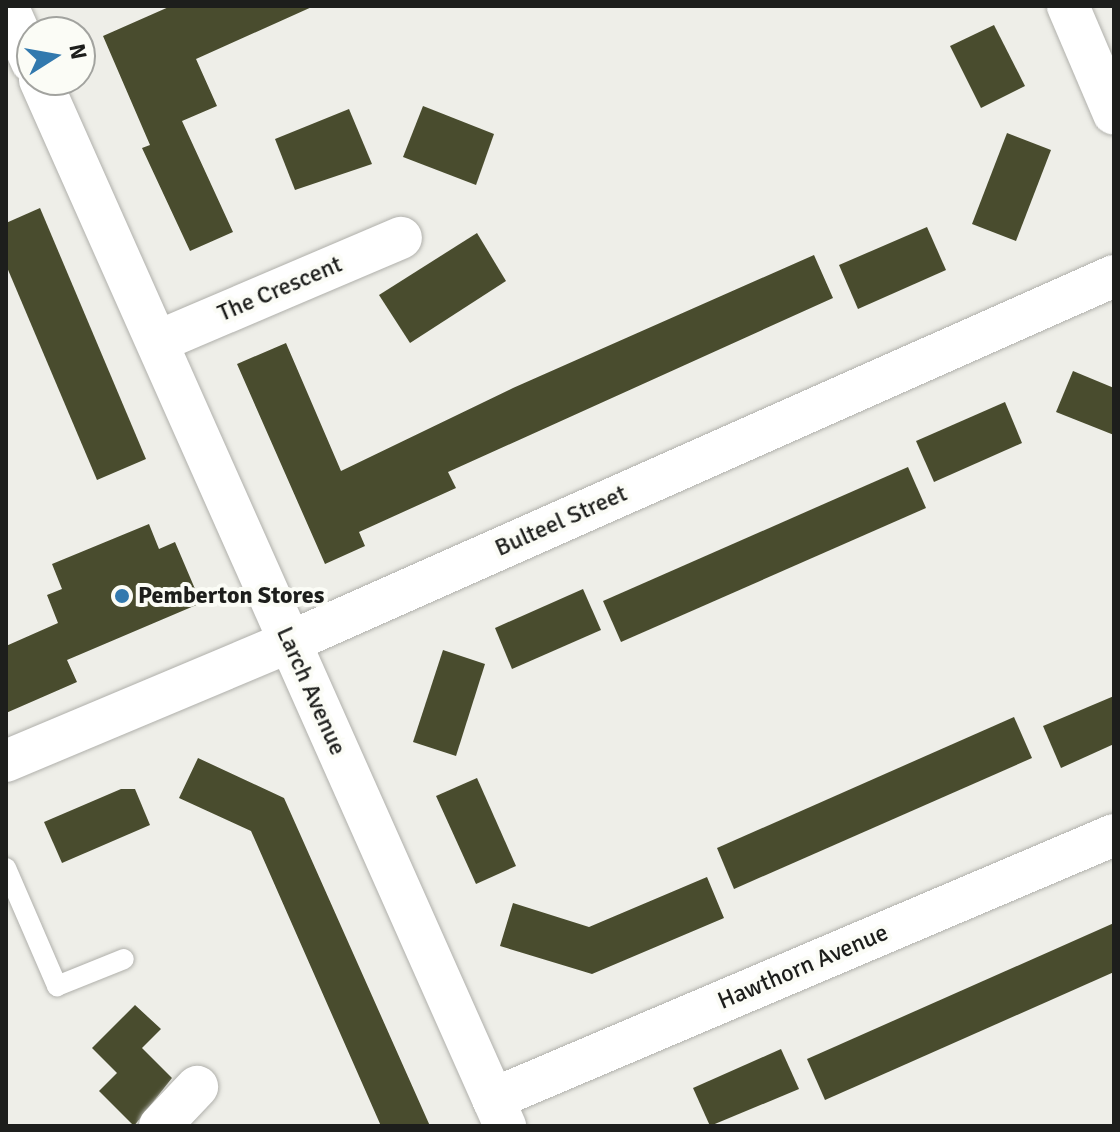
<!DOCTYPE html>
<style>
body{margin:0}
#map{position:relative;width:1120px;height:1132px;overflow:hidden;background:#eeeee8;font-family:Signika,sans-serif}
div>[style]{position:absolute}
.building>*{inset:0;background:#494c2e}
.roads{filter:drop-shadow(0 0 2px #b0b0ab) drop-shadow(0 0 2px #b0b0ab)}
.service>*{height:20px;margin:-10px;padding:0 10px;transform-origin:10px;border-radius:10px;background:#fff}
.minor>*{height:42px;margin:-21px;padding:0 21px;transform-origin:21px;border-radius:21px;background:#fff}
.dots>*{width:22px;height:22px;translate:-50% -50%;box-sizing:border-box;border:4px solid #fbfcf6;border-radius:50%}
span{translate:-50% -50%;white-space:nowrap;text-align:center;line-height:1.15;-webkit-text-stroke:8px #fbfcf6;paint-order:stroke}
.street-label{font-size:24px;color:#1d1e1c}
.poi-label{font-size:24px;color:#1d1e1c;font-weight:700}
.left{translate:0 -50%;text-align:left}
.frame{position:absolute;inset:0;border:8px solid #1d1e1c;pointer-events:none}
.north{position:absolute;left:16px;top:16px;width:80px;height:80px;box-sizing:border-box;background:#fbfcf6;border:2px solid #a2a39f;border-radius:50%;rotate:79deg;font-size:22px;font-weight:700;line-height:32px;text-align:center;color:#1d1e1c}
.north::after{content:'';display:block;margin:auto;width:28px;height:36px;background:#3279ae;clip-path:polygon(50% 0,100% 100%,50% 72%,0 100%)}
</style>
<div id="map">
<div class="building">
<i style="clip-path:polygon(171px 6px,314px 6px,196px 59px,217px 106px,182px 121px,233px 232px,190px 251px,142px 148px,150px 145px,103px 36px)"></i>
<i style="clip-path:polygon(994px 25px,1025px 86px,981px 108px,950px 46px)"></i>
<i style="clip-path:polygon(423px 106px,494px 134px,476px 185px,403px 157px)"></i>
<i style="clip-path:polygon(349px 109px,372px 164px,295px 190px,275px 139px)"></i>
<i style="clip-path:polygon(1007px 133px,1051px 150px,1016px 241px,972px 224px)"></i>
<i style="clip-path:polygon(40px 208px,146px 459px,97px 480px,6px 265px,6px 223px)"></i>
<i style="clip-path:polygon(927px 227px,946px 270px,858px 309px,839px 265px)"></i>
<i style="clip-path:polygon(477px 233px,506px 281px,410px 343px,379px 295px)"></i>
<i style="clip-path:polygon(814px 255px,833px 298px,448px 472px,456px 488px,359px 532px,365px 546px,325px 564px,237px 364px,286px 343px,341px 471px,513px 388px)"></i>
<i style="clip-path:polygon(1073px 371px,1114px 388px,1114px 435px,1056px 412px)"></i>
<i style="clip-path:polygon(1005px 402px,1022px 443px,934px 482px,916px 441px)"></i>
<i style="clip-path:polygon(908px 467px,926px 508px,621px 642px,603px 601px)"></i>
<i style="clip-path:polygon(149px 524px,159px 549px,175px 542px,201px 603px,67px 660px,77px 682px,6px 713px,6px 646px,58px 623px,47px 595px,62px 589px,52px 564px)"></i>
<i style="clip-path:polygon(583px 589px,601px 630px,512px 669px,495px 628px)"></i>
<i style="clip-path:polygon(443px 650px,485px 664px,456px 756px,413px 742px)"></i>
<i style="clip-path:polygon(1114px 696px,1114px 744px,1061px 768px,1043px 726px)"></i>
<i style="clip-path:polygon(1014px 717px,1032px 758px,734px 889px,717px 848px)"></i>
<i style="clip-path:polygon(198px 758px,284px 798px,430px 1126px,381px 1126px,251px 831px,179px 798px)"></i>
<i style="clip-path:polygon(477px 778px,516px 866px,476px 884px,436px 796px)"></i>
<i style="clip-path:polygon(121px 789px,135px 789px,150px 825px,62px 863px,44px 822px)"></i>
<i style="clip-path:polygon(707px 877px,724px 918px,592px 974px,500px 946px,513px 903px,589px 927px)"></i>
<i style="clip-path:polygon(1114px 923px,1114px 972px,825px 1100px,807px 1059px)"></i>
<i style="clip-path:polygon(135px 1005px,161px 1029px,142px 1048px,172px 1078px,134px 1126px,99px 1091px,117px 1073px,92px 1048px)"></i>
<i style="clip-path:polygon(781px 1049px,799px 1089px,710px 1126px,693px 1088px)"></i>
</div>
<div class="roads">
<div class="service">
<i style="left:6px;top:868px;width:129px;rotate:66.6deg"></i>
<i style="left:57px;top:986px;width:72px;rotate:-21.9deg"></i>
</div>
<div class="minor">
<i style="left:7px;top:6px;width:61px;rotate:65.9deg"></i>
<i style="left:1068px;top:6px;width:117px;rotate:66.9deg"></i>
<i style="left:40px;top:80px;width:1145px;rotate:66.03deg"></i>
<i style="left:159px;top:341px;width:263px;rotate:-23.1deg"></i>
<i style="left:6px;top:761px;width:328px;rotate:-22.8deg"></i>
<i style="left:308px;top:634px;width:882px;rotate:-23.95deg"></i>
<i style="left:493px;top:1099px;width:675px;rotate:-23.03deg"></i>
<i style="left:160px;top:1126px;width:54px;rotate:-46.5deg"></i>
</div>
</div>
<div class="dots">
<i style="left:122px;top:596px;background:#3279ae"></i>
</div>
<div class="street-label">
<span style="left:280px;top:289px;rotate:-23deg">The Crescent</span>
<span style="left:561px;top:521px;rotate:-24deg">Bulteel Street</span>
<span style="left:311px;top:691px;rotate:66deg">Larch Avenue</span>
<span style="left:803px;top:967px;rotate:-23deg">Hawthorn Avenue</span>
</div>
<div class="poi-label">
<span class="left" style="left:138px;top:596px">Pemberton Stores</span>
</div>
<div class="frame"></div>
<div class="north">N</div>
</div>
